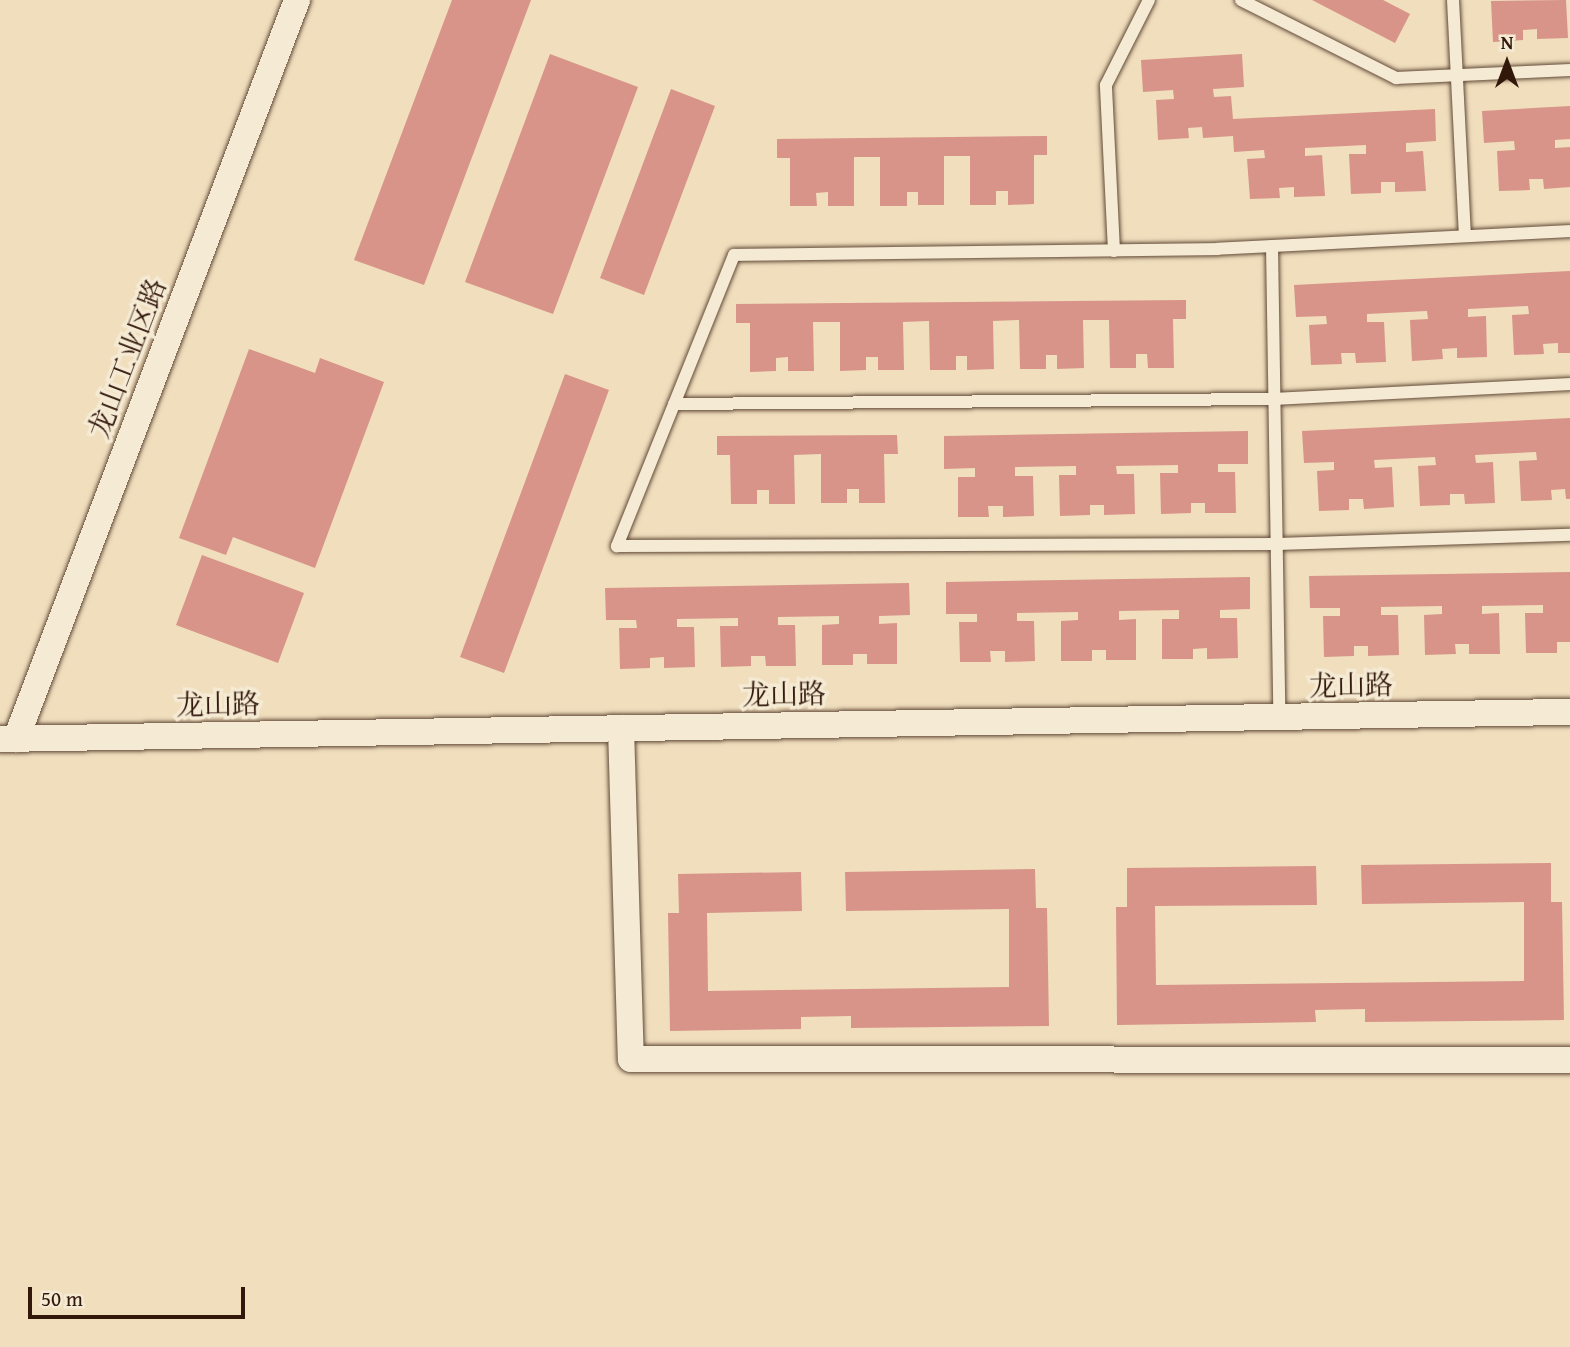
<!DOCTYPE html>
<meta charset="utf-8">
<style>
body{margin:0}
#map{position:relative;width:1570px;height:1347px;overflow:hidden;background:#f0debd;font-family:"Gentium Book Plus","Noto Serif SC",serif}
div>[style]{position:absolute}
.building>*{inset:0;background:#d89488}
.roads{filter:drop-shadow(0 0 2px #624a38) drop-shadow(0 0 2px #624a38)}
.service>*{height:12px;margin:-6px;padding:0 6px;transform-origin:6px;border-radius:6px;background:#f5ead4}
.minor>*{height:26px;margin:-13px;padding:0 13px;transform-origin:13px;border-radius:13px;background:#f5ead4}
span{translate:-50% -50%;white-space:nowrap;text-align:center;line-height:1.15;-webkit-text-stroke:7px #f5ead4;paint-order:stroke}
.street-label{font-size:28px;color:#32180b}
.north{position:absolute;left:1472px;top:28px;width:70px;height:70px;-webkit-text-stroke:5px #f5ead4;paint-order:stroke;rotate:0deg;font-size:19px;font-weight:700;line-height:28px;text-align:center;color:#32180b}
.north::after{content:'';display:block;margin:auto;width:24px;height:32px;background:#32180b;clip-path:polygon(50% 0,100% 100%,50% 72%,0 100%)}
.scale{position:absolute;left:28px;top:1287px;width:217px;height:32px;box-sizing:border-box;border:4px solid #32180b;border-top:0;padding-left:9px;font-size:21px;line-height:24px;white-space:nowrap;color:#32180b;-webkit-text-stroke:5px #f5ead4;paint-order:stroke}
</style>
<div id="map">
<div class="building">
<i style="clip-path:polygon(452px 0,531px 0,424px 285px,354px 260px)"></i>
<i style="clip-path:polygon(1312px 0,1383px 0,1410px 14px,1395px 43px)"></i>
<i style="clip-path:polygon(1566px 0,1568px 38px,1537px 39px,1537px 29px,1523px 30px,1523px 40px,1493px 42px,1491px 1px)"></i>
<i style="clip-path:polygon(550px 54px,638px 87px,553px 314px,465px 282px)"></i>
<i style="clip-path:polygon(1242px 54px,1244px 87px,1213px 89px,1214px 97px,1231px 96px,1233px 119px,1435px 109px,1436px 141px,1406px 143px,1406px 152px,1423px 151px,1426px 191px,1395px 192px,1395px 182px,1381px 182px,1381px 193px,1351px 194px,1349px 154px,1366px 154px,1366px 145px,1305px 148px,1305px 156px,1322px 155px,1325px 196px,1294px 197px,1294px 187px,1279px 188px,1280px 198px,1250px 199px,1247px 159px,1265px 158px,1264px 150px,1234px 152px,1233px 136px,1203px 138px,1202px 127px,1188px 128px,1189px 138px,1158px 140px,1156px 100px,1174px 99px,1173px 90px,1143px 92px,1141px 60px)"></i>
<i style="clip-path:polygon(671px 89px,715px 106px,644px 295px,600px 278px)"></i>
<i style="clip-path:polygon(1570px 106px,1570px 139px,1555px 140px,1555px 148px,1570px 147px,1570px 187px,1544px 189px,1543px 179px,1529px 179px,1530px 190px,1499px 191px,1497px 151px,1515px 150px,1514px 141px,1484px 143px,1482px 111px)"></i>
<i style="clip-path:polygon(1047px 136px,1047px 155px,1034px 155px,1034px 204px,1008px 205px,1008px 191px,996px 191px,996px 205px,970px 205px,970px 156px,944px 156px,944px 205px,918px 205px,918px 192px,907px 192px,907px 206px,880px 206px,880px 157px,854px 157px,854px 206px,828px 206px,828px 192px,816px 193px,817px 206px,790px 206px,790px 158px,777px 158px,777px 139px)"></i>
<i style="clip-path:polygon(1570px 271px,1570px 353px,1558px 353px,1558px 343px,1543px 344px,1544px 354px,1514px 355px,1512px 315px,1529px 314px,1528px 306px,1468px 309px,1468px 317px,1486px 316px,1487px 357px,1457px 358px,1457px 348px,1442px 349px,1443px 359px,1412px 361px,1410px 320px,1428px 319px,1427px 311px,1367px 314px,1367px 322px,1384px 322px,1386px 362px,1356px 363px,1355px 353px,1341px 353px,1342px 364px,1311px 365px,1309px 325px,1327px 324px,1326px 316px,1296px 317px,1294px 285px)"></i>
<i style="clip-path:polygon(1186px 300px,1186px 319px,1173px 319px,1174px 368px,1148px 368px,1147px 354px,1136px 354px,1136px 368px,1110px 368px,1109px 320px,1083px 320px,1084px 368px,1057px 369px,1057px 355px,1046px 355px,1046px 369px,1020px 369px,1019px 320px,993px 321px,994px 369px,967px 370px,967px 356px,956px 356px,956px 370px,930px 370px,929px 321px,903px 322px,904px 370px,878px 370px,878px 357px,866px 357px,866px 370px,840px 371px,840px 322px,813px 322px,814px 371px,788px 371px,788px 357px,776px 358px,776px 371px,750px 372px,750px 323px,736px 323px,736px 304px)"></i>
<i style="clip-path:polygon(249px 349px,315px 373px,320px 358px,384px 382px,315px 568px,233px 537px,226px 555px,179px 538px)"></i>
<i style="clip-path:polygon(565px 374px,609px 390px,504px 673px,460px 657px)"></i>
<i style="clip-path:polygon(1570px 418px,1570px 499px,1566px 499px,1565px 489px,1551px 490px,1552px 500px,1521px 501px,1519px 461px,1537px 460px,1536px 452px,1475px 455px,1476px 463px,1493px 462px,1495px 503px,1465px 504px,1464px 494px,1450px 494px,1450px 505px,1420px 506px,1418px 466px,1436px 465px,1435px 457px,1374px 460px,1375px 468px,1392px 467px,1394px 507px,1364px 509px,1363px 499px,1349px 499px,1349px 510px,1319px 511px,1317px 471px,1334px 470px,1334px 462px,1304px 463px,1302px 431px)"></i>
<i style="clip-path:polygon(1248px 431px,1248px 464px,1218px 464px,1218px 472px,1235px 472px,1236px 513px,1205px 513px,1205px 503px,1191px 503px,1191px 513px,1161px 514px,1160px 473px,1178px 473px,1178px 465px,1116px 466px,1117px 474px,1134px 474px,1135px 514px,1104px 515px,1104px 505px,1090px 505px,1090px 515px,1060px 516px,1059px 475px,1076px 475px,1076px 466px,1015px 467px,1015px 476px,1033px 476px,1034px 516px,1003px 517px,1003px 506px,988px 506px,989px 517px,958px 517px,958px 477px,975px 477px,975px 468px,944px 469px,944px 436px)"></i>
<i style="clip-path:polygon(897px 435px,898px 454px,884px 454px,885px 503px,859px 503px,859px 489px,847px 489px,847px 503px,821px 503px,821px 454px,794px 455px,795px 504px,769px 504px,769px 490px,757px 490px,757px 504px,731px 504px,730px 455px,717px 455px,717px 436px)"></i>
<i style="clip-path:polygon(202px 555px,304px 593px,278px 663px,176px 625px)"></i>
<i style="clip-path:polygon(1570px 572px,1570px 642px,1557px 642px,1557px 653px,1526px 653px,1525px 613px,1543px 613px,1543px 605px,1482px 606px,1482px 614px,1499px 613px,1500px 654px,1469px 654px,1469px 644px,1455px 644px,1456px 654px,1425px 655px,1424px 615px,1442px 614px,1442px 606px,1381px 607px,1381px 615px,1398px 615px,1399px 655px,1368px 656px,1368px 646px,1354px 646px,1354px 656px,1324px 657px,1323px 616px,1340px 616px,1340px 608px,1310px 608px,1309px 576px)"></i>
<i style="clip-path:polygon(1250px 577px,1250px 609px,1220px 610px,1220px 618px,1237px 618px,1238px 658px,1207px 659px,1207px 648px,1193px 649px,1193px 659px,1162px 659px,1162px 619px,1179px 619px,1179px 610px,1119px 611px,1119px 620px,1136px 619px,1136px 660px,1106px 660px,1106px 650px,1092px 650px,1092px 661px,1061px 661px,1061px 621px,1078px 620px,1078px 612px,1017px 613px,1017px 621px,1034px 621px,1035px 661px,1005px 662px,1005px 651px,990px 651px,991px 662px,960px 662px,959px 622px,977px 622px,977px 614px,946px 614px,946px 582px)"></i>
<i style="clip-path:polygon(909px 583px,910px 615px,879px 616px,879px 624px,897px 623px,897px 664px,867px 664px,867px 654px,853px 654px,853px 665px,822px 665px,822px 625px,839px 624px,839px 616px,778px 617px,778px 625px,795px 625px,796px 666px,766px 666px,765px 656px,751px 656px,751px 666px,721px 667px,720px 626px,738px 626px,738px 618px,677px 619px,677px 627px,694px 627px,695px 667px,664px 668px,664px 657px,650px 658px,650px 668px,620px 669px,619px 628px,637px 628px,636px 620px,606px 620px,605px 588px)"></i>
<i style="clip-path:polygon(1551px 863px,1551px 902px,1562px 902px,1564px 1020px,1365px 1022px,1365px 1009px,1315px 1010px,1316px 1022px,1117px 1025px,1116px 907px,1127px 907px,1127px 868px,1316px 866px,1317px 905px,1155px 906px,1156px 985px,1524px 981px,1524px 902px,1362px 904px,1361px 865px)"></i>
<i style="clip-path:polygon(1035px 869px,1036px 908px,1047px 908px,1049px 1026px,851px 1028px,851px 1016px,801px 1017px,801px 1029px,670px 1031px,668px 913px,679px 913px,678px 874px,801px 872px,802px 911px,707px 913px,708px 991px,1009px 987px,1009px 909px,846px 911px,845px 872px)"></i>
</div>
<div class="roads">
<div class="service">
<i style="left:1241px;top:0;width:174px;rotate:26.7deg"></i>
<i style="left:1396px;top:78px;width:174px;rotate:-2.6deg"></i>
<i style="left:1453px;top:0;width:236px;rotate:87.1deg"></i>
<i style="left:1570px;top:231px;width:352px;rotate:177.1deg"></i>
<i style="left:1218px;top:249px;width:484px;rotate:179.3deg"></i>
<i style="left:734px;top:255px;width:314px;rotate:111.9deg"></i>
<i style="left:617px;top:546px;width:660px;rotate:-0.17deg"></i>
<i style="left:1277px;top:544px;width:293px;rotate:-1.8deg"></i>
<i style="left:1272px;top:246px;width:471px;rotate:89.1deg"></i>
<i style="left:1114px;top:251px;width:166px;rotate:-92.8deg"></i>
<i style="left:1106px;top:85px;width:95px;rotate:-63.2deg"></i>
<i style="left:674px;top:404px;width:600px;rotate:-0.48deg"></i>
<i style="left:1274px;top:399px;width:296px;rotate:-2.9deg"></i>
</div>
<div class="minor">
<i style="left:621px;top:728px;width:331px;rotate:88.3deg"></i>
<i style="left:631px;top:1059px;width:939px;rotate:0.06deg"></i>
<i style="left:0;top:739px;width:1570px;rotate:-0.99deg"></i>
<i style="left:16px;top:739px;width:791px;rotate:-69.18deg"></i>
</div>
</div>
<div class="street-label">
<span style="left:127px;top:358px;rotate:-69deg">龙山工业区路</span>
<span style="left:1351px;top:685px;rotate:-1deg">龙山路</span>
<span style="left:784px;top:694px;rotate:-1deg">龙山路</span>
<span style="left:218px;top:704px;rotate:-1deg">龙山路</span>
</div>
<div class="north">N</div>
<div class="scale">50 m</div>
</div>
